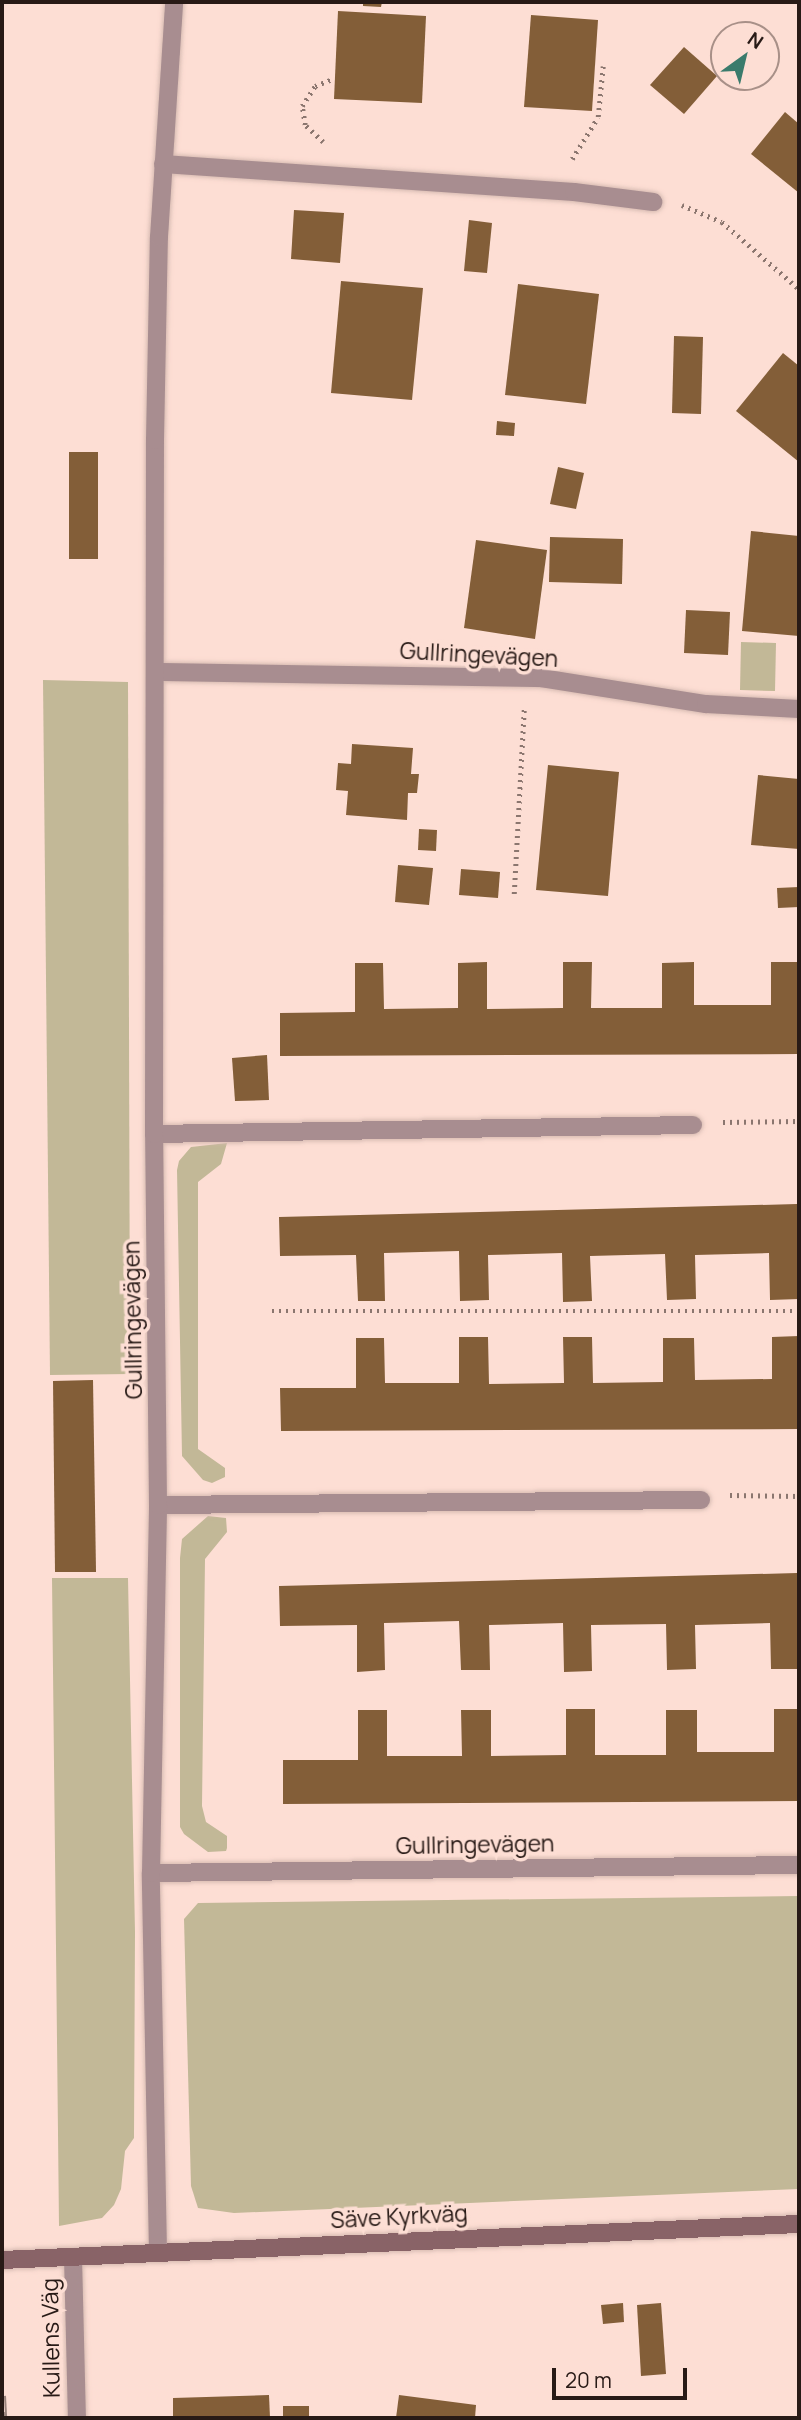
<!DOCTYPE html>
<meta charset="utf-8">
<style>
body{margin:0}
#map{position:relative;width:801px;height:2420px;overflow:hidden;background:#fdded4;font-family:Manrope,sans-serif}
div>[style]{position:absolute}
.green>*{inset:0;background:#c2b897}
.building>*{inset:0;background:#835e38}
.path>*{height:4.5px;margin-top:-2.25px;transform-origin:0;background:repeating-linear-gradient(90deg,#8b766f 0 2px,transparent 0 7px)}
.roads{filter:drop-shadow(0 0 2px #d7bbb2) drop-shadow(0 0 2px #d7bbb2)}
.street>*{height:18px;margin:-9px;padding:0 9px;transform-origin:9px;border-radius:9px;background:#a88d90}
.secondary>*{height:18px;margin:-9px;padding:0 9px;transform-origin:9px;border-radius:9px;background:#896367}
.rail>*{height:8px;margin-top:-4px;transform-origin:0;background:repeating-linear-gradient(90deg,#fdded4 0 16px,#9a837c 0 32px);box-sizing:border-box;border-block:2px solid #9a837c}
span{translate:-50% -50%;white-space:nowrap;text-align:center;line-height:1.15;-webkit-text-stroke:7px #fdded4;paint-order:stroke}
.street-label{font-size:23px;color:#281a16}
.frame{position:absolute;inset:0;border:4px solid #281a16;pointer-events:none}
.north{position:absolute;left:710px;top:21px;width:70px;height:70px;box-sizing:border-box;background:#fdded4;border:2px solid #a89088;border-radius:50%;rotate:34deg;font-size:19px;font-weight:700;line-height:28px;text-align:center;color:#281a16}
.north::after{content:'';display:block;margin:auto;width:24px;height:32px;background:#3a7b6c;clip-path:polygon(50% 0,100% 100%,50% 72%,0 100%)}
.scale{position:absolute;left:552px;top:2368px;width:135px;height:32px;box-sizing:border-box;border:4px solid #281a16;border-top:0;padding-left:9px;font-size:21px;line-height:24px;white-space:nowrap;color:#281a16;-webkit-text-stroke:5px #fdded4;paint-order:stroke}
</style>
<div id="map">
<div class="green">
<i style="clip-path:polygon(741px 642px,776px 643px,775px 691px,740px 690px)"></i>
<i style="clip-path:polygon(43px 680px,128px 682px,130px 1374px,50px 1375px)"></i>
<i style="clip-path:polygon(227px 1143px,221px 1164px,198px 1182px,198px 1449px,225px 1468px,225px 1477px,212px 1483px,203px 1480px,182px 1456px,177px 1170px,179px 1161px,191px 1147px)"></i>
<i style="clip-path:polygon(208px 1516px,226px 1518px,227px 1532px,205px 1559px,202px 1806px,206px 1822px,227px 1836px,227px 1848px,226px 1851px,208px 1852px,184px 1834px,180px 1827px,180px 1558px,182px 1539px)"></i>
<i style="clip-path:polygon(52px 1578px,128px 1578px,135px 1932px,134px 2138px,125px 2151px,121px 2189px,114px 2205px,102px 2218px,59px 2226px)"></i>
<i style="clip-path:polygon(799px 1896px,799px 2189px,234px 2213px,198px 2208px,191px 2186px,184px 1919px,198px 1903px)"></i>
</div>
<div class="building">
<i style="clip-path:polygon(363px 2px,382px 2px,381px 7px,363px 6px)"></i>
<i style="clip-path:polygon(338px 11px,426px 16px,422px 103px,334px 99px)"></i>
<i style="clip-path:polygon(531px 15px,598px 20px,592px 111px,524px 107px)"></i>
<i style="clip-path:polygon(684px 47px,717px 76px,684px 114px,650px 85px)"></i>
<i style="clip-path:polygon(785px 112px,799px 124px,799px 193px,751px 154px)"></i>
<i style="clip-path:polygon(294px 210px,344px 213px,340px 263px,291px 259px)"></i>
<i style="clip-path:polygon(469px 220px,492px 223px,487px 273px,464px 271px)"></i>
<i style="clip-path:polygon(341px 281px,423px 288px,412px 400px,331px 393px)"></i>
<i style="clip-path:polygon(518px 284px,599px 294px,586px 404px,505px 395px)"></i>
<i style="clip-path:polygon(674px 336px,703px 337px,701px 414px,672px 413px)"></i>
<i style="clip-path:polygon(783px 353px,799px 366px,799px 462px,736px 411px)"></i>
<i style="clip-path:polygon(497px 421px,515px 423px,514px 436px,496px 435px)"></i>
<i style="clip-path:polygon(69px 452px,98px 452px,98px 559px,69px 559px)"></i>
<i style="clip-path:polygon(558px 467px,584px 473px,576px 509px,550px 504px)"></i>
<i style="clip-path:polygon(751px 531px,799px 536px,799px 636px,742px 631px)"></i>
<i style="clip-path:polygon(550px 537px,623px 539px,622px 584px,549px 582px)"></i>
<i style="clip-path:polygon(476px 540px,547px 550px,535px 639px,464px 628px)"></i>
<i style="clip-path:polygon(686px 610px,730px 612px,728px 655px,684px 653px)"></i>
<i style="clip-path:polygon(352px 744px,413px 748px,411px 774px,419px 774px,417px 793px,408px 793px,407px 820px,346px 815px,348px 791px,336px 790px,338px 763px,351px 764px)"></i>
<i style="clip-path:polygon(548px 765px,619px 772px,608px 896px,536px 890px)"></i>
<i style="clip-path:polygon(758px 775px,799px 779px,799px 849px,751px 845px)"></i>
<i style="clip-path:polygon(419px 829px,437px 830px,436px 851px,418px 850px)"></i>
<i style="clip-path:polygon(398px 865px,433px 868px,429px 905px,395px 902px)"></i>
<i style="clip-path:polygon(461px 869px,500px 872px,498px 898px,459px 895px)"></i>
<i style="clip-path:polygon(799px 887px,799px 907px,778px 908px,777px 888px)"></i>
<i style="clip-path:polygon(487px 962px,487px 1009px,563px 1008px,563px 962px,592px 962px,591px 1008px,662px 1008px,662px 963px,694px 962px,694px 1005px,771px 1005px,771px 962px,798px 962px,799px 1054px,280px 1056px,280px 1013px,355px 1012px,355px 963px,383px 963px,384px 1009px,458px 1008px,458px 963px)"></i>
<i style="clip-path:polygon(267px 1055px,269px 1100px,235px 1101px,232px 1058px)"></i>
<i style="clip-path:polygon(797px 1204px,799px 1299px,770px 1300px,769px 1253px,695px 1255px,696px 1299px,667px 1300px,665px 1254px,590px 1256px,592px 1301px,563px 1302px,562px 1253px,488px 1255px,489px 1300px,460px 1301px,459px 1251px,384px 1253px,385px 1301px,358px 1301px,356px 1255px,280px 1256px,279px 1217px)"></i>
<i style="clip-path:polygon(799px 1336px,799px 1429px,281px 1431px,280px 1388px,356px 1388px,356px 1338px,384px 1338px,385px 1383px,459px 1383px,459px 1337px,488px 1337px,489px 1384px,564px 1383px,563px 1337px,592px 1337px,593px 1383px,663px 1382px,663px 1338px,694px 1338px,695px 1380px,772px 1379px,772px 1337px)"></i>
<i style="clip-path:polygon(93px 1380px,96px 1572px,55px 1572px,53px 1381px)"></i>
<i style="clip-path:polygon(797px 1573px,799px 1669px,771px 1669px,770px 1623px,695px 1625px,696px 1669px,667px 1670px,666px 1624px,591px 1625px,592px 1671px,564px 1672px,563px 1623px,489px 1625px,490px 1670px,461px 1670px,459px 1621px,384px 1623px,385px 1670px,357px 1672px,357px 1625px,280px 1626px,279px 1586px)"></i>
<i style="clip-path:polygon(566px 1709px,595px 1709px,595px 1755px,666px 1755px,666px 1710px,697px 1710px,697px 1752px,774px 1752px,774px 1709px,799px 1709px,799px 1801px,283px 1804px,283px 1760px,358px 1760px,358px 1710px,387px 1710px,387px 1756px,462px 1756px,461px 1710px,491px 1710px,491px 1756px,566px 1755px)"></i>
<i style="clip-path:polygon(623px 2303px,624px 2322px,603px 2324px,601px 2305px)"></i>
<i style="clip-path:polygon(661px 2303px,666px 2374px,641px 2376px,637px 2305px)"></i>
<i style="clip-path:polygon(269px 2395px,270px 2418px,173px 2418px,173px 2398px)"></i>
<i style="clip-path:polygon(399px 2395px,476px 2405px,475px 2418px,396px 2418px)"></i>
<i style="clip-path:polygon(283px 2406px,309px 2406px,309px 2418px,283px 2418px)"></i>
</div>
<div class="path">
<i style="left:323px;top:142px;width:25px;rotate:-137deg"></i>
<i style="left:305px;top:125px;width:19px;rotate:-99deg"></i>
<i style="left:302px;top:106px;width:24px;rotate:-57deg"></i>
<i style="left:315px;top:86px;width:18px;rotate:-22deg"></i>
<i style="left:572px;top:159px;width:49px;rotate:-58.2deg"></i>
<i style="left:598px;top:117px;width:51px;rotate:-84.4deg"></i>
<i style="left:682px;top:205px;width:43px;rotate:23deg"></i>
<i style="left:722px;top:222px;width:102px;rotate:41deg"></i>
<i style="left:514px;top:894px;width:185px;rotate:-86.9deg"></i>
<i style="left:723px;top:1122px;width:76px;rotate:-0.8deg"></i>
<i style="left:272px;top:1311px;width:527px"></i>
<i style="left:730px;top:1495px;width:69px;rotate:0.8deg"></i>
</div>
<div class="roads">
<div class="street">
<i style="left:163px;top:164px;width:412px;rotate:3.9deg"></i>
<i style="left:574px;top:192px;width:80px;rotate:7.2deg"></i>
<i style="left:156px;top:672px;width:385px;rotate:0.9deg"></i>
<i style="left:541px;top:678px;width:167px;rotate:9deg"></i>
<i style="left:706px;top:704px;width:93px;rotate:3.1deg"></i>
<i style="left:154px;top:1134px;width:539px;rotate:-0.96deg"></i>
<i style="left:158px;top:1505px;width:543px;rotate:-0.53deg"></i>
<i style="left:151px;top:1873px;width:648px;rotate:-0.71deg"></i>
<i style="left:158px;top:2252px;width:379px;rotate:-91.1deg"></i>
<i style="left:151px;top:1873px;width:368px;rotate:-88.9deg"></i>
<i style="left:158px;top:1505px;width:371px;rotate:-90.6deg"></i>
<i style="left:154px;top:1134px;width:694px;rotate:-89.92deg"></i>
<i style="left:155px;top:440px;width:203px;rotate:-88.9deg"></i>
<i style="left:159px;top:237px;width:235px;rotate:-86.3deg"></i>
<i style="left:73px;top:2257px;width:161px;rotate:88.6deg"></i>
</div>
<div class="secondary">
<i style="left:2px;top:2260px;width:798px;rotate:-2.59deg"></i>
</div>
</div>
<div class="rail">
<i style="left:2px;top:2396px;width:22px;rotate:87deg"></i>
</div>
<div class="street-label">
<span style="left:479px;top:654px;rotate:3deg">Gullringevägen</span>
<span style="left:132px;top:1320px;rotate:-91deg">Gullringevägen</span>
<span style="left:475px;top:1844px;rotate:-1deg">Gullringevägen</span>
<span style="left:399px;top:2216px;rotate:-3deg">Säve Kyrkväg</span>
<span style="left:50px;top:2338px;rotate:-91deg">Kullens Väg</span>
</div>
<div class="frame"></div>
<div class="north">N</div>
<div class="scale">20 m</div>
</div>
